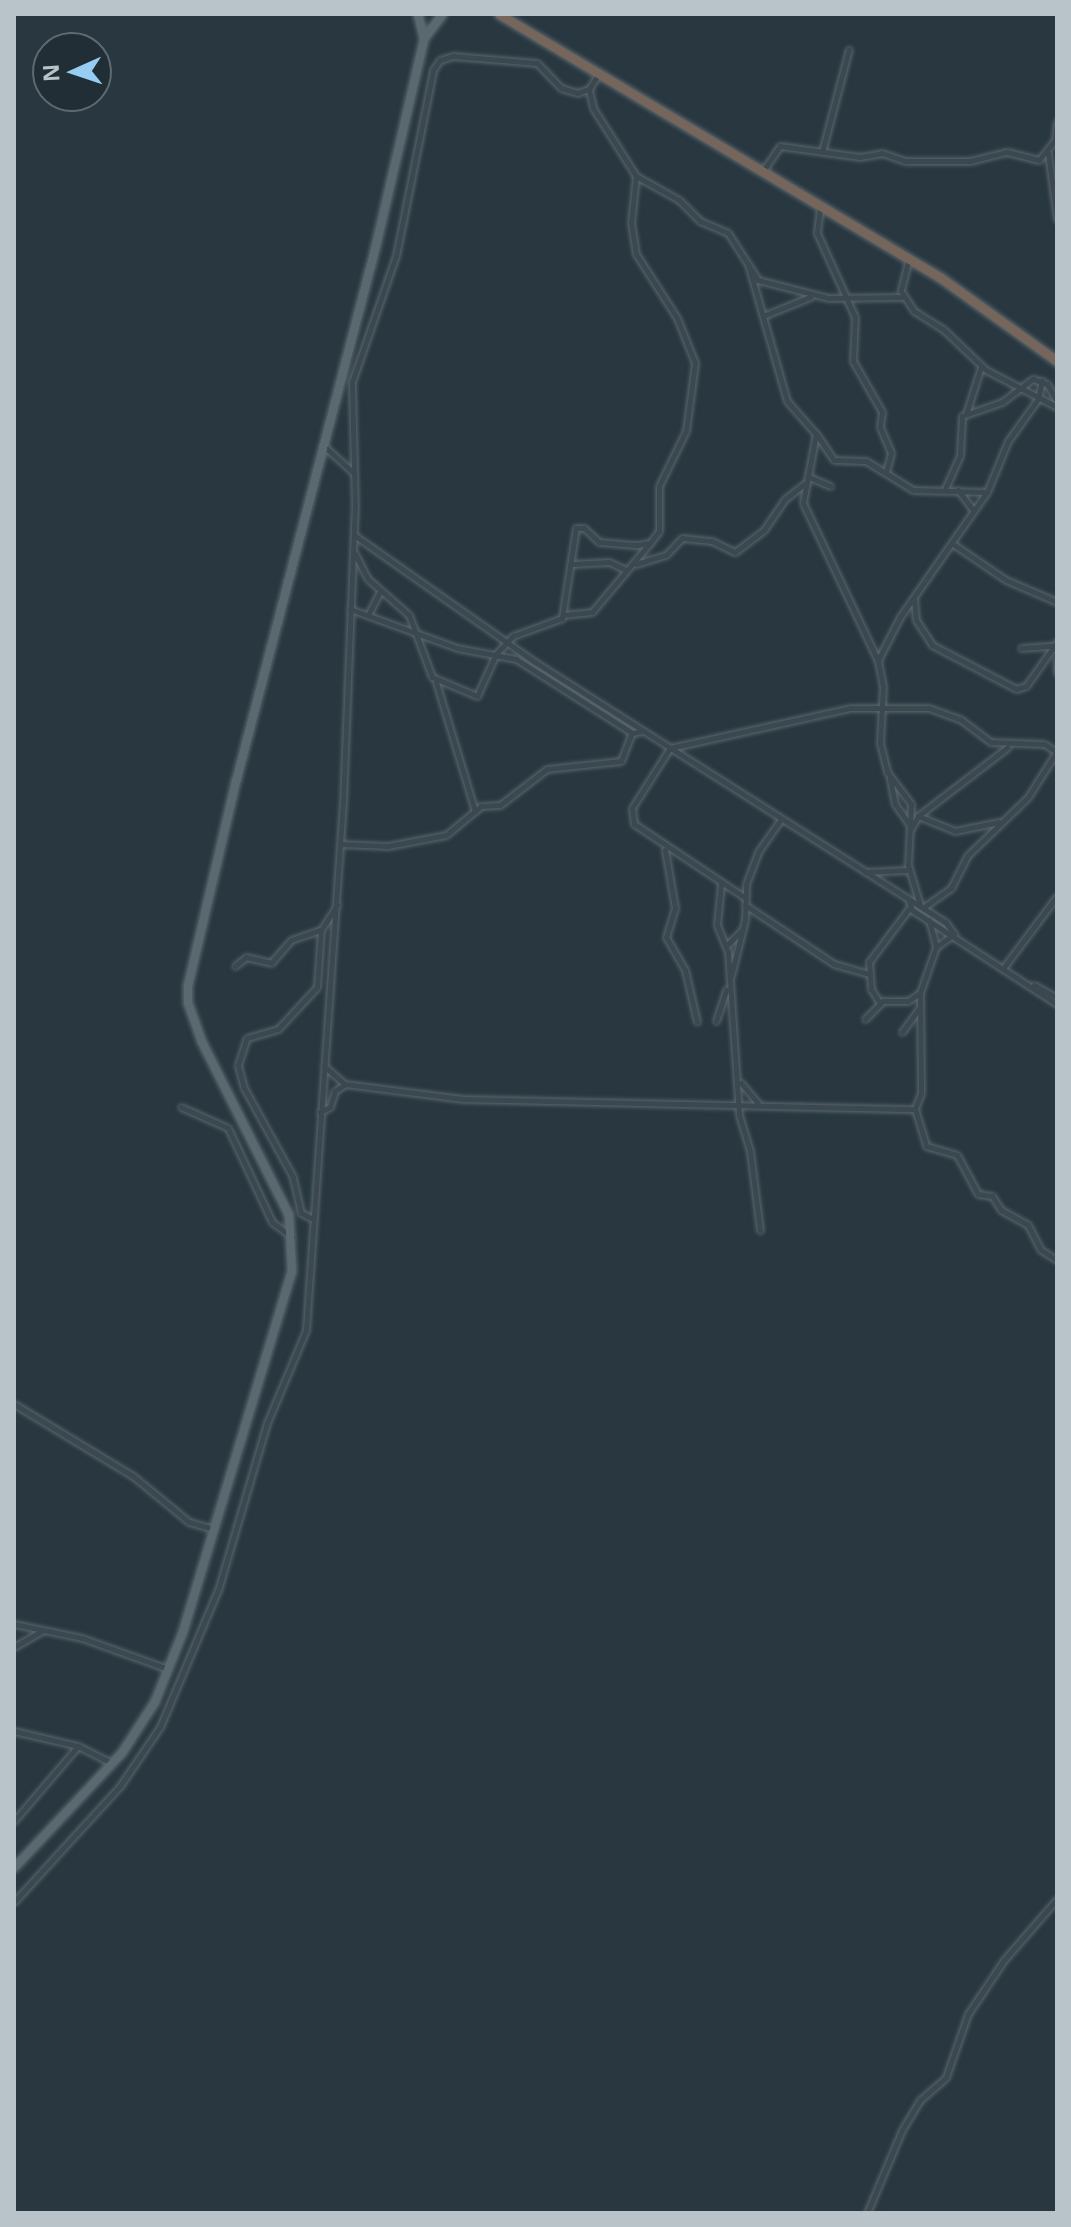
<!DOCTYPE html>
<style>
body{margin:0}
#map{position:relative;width:1071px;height:2227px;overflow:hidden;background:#283740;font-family:"Noto Sans",sans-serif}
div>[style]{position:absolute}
.roads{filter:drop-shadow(0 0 2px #5a666d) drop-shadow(0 0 2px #5a666d)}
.street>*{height:5px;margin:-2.5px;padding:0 2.5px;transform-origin:2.5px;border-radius:2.5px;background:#3c4850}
.primary>*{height:8px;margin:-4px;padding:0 4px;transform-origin:4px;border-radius:4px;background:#5a6870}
.highway>*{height:9px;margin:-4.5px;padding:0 4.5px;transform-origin:4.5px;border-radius:4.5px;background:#75655a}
span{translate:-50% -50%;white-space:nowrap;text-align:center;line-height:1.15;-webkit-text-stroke:8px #212e35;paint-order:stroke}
.frame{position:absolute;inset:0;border:16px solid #b9c3ca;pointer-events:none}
.north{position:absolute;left:32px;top:32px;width:80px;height:80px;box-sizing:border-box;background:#212e35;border:2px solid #5e6a71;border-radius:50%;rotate:267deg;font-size:22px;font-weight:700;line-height:32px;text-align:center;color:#b9c3ca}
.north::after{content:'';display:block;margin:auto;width:28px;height:36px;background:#97cdf2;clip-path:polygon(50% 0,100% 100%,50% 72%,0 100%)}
</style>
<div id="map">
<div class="roads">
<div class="street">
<i style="left:589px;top:90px;width:18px;rotate:77deg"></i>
<i style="left:593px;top:108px;width:80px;rotate:57.7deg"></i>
<i style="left:636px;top:176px;width:49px;rotate:29.2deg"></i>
<i style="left:679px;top:200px;width:30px;rotate:45deg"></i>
<i style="left:700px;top:221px;width:30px;rotate:23deg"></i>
<i style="left:728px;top:233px;width:56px;rotate:57.4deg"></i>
<i style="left:758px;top:280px;width:72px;rotate:14.4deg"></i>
<i style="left:828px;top:298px;width:75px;rotate:-0.8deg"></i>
<i style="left:822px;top:152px;width:106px;rotate:-75.3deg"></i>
<i style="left:1048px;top:153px;width:67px;rotate:82.2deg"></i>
<i style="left:763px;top:171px;width:30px;rotate:-56deg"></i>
<i style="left:780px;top:146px;width:81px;rotate:7.8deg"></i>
<i style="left:860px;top:157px;width:22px;rotate:-10deg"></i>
<i style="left:882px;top:153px;width:24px;rotate:19deg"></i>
<i style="left:905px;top:161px;width:65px"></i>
<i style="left:970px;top:161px;width:38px;rotate:-14deg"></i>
<i style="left:1007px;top:152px;width:33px;rotate:14deg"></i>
<i style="left:1039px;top:160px;width:26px;rotate:-51deg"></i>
<i style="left:1055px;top:140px;width:18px;rotate:-84deg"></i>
<i style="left:820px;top:208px;width:25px;rotate:97deg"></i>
<i style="left:817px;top:233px;width:92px;rotate:65.7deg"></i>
<i style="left:855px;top:317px;width:44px;rotate:92.6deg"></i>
<i style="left:853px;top:361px;width:59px;rotate:60.4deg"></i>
<i style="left:882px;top:412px;width:15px;rotate:98deg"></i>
<i style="left:880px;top:427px;width:28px;rotate:67deg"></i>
<i style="left:891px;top:453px;width:20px;rotate:105deg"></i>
<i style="left:909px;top:258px;width:34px;rotate:104deg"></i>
<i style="left:901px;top:291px;width:24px;rotate:57deg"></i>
<i style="left:914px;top:311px;width:34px;rotate:32deg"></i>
<i style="left:943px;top:329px;width:59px;rotate:43.6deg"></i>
<i style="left:986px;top:370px;width:80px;rotate:27.5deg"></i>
<i style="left:748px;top:264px;width:142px;rotate:74.1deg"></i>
<i style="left:787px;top:401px;width:44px;rotate:48.7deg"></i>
<i style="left:816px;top:434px;width:70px;rotate:100.7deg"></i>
<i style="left:803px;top:503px;width:175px;rotate:64.6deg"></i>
<i style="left:878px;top:661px;width:25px;rotate:79deg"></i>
<i style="left:883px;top:686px;width:57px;rotate:93deg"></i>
<i style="left:880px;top:743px;width:30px;rotate:76deg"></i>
<i style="left:887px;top:772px;width:40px;rotate:53deg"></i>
<i style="left:911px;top:804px;width:61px;rotate:92.8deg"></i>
<i style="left:908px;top:865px;width:42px;rotate:73.3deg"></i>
<i style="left:763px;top:316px;width:51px;rotate:-22deg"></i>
<i style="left:966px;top:414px;width:49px;rotate:-72.3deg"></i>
<i style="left:817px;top:435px;width:30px;rotate:56deg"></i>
<i style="left:834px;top:460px;width:32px;rotate:2deg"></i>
<i style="left:866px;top:461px;width:55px;rotate:31.7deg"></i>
<i style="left:913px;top:490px;width:74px;rotate:1.5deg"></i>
<i style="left:325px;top:447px;width:39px;rotate:42deg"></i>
<i style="left:809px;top:477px;width:23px;rotate:23deg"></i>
<i style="left:945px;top:489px;width:37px;rotate:-66deg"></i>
<i style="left:960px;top:455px;width:39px;rotate:-87deg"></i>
<i style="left:962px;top:416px;width:42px;rotate:-19.3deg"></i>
<i style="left:1002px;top:402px;width:39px;rotate:-37deg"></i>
<i style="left:1033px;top:379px;width:15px;rotate:20deg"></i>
<i style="left:1047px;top:384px;width:20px;rotate:60deg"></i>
<i style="left:958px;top:490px;width:26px;rotate:53deg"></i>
<i style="left:354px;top:535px;width:221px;rotate:35.1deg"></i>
<i style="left:535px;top:662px;width:487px;rotate:32.4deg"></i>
<i style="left:946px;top:923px;width:14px;rotate:54deg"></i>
<i style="left:954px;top:934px;width:22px;rotate:144deg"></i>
<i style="left:953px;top:544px;width:64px;rotate:34.2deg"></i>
<i style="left:1006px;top:580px;width:56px;rotate:23.3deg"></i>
<i style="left:355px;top:554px;width:28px;rotate:63deg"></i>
<i style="left:368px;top:579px;width:55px;rotate:41.3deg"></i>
<i style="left:409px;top:615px;width:66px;rotate:69.6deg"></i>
<i style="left:432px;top:677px;width:49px;rotate:22.9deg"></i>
<i style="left:477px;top:696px;width:46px;rotate:-65.7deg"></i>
<i style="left:496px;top:654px;width:25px;rotate:-47deg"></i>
<i style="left:513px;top:636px;width:52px;rotate:-20.2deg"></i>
<i style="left:562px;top:618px;width:91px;rotate:-81.2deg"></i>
<i style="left:576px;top:528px;width:8px"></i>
<i style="left:584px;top:528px;width:21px;rotate:43deg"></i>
<i style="left:599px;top:542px;width:38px;rotate:5deg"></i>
<i style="left:637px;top:545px;width:13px;rotate:-9deg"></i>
<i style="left:650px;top:543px;width:15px;rotate:-53deg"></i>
<i style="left:659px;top:531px;width:45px;rotate:-90deg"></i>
<i style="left:659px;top:486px;width:61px;rotate:-63.9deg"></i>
<i style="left:686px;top:431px;width:69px;rotate:-82.5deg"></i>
<i style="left:695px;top:363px;width:48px;rotate:-111.8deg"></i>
<i style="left:677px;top:318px;width:76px;rotate:-122.6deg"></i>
<i style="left:636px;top:254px;width:31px;rotate:-99deg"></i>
<i style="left:631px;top:223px;width:47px;rotate:-83.9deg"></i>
<i style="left:573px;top:564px;width:36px;rotate:-3deg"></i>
<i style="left:609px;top:562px;width:17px;rotate:25deg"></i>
<i style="left:636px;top:564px;width:31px;rotate:-17deg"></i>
<i style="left:666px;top:555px;width:23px;rotate:-47deg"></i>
<i style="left:682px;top:538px;width:30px;rotate:6deg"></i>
<i style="left:712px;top:541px;width:25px;rotate:26deg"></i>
<i style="left:735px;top:552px;width:36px;rotate:-37deg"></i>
<i style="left:764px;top:530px;width:37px;rotate:-56deg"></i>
<i style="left:785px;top:499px;width:24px;rotate:-38deg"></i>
<i style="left:914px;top:598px;width:22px;rotate:85deg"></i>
<i style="left:916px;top:620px;width:30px;rotate:57deg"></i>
<i style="left:932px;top:645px;width:95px;rotate:27.6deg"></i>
<i style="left:1016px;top:689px;width:10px;rotate:-17deg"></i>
<i style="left:1026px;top:686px;width:54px;rotate:-54.8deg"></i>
<i style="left:350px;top:609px;width:114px;rotate:20deg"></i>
<i style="left:457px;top:648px;width:60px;rotate:10.6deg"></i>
<i style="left:516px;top:659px;width:138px;rotate:32.5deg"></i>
<i style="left:368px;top:615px;width:27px;rotate:-63deg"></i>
<i style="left:563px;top:615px;width:29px;rotate:-6deg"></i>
<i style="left:592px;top:612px;width:90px;rotate:-50deg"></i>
<i style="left:1021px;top:648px;width:32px;rotate:-4deg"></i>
<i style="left:1057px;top:659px;width:14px;rotate:90deg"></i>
<i style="left:878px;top:660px;width:48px;rotate:-62.9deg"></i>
<i style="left:900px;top:617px;width:152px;rotate:-55.2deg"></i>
<i style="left:987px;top:492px;width:55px;rotate:-67.6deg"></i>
<i style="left:1008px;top:441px;width:52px;rotate:-54.5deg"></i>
<i style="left:1038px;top:399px;width:19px;rotate:-78deg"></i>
<i style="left:436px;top:682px;width:135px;rotate:73.2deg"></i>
<i style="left:890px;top:779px;width:25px;rotate:79deg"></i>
<i style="left:895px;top:804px;width:24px;rotate:55deg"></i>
<i style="left:918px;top:816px;width:40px;rotate:22deg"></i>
<i style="left:955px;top:831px;width:45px;rotate:-11.6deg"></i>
<i style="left:910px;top:830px;width:16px;rotate:-60deg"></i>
<i style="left:918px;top:816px;width:113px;rotate:-37.5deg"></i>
<i style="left:341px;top:844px;width:47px;rotate:2.4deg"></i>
<i style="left:388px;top:846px;width:59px;rotate:-10.7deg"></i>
<i style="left:446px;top:835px;width:45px;rotate:-39.6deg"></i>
<i style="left:481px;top:806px;width:19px;rotate:-3deg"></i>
<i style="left:500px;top:805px;width:59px;rotate:-37.5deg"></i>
<i style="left:547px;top:769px;width:74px;rotate:-6.2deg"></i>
<i style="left:621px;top:761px;width:30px;rotate:-69deg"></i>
<i style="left:632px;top:733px;width:11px;rotate:-10deg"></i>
<i style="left:665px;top:850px;width:59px;rotate:80.2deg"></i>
<i style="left:675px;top:908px;width:30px;rotate:107deg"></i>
<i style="left:666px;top:937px;width:38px;rotate:60deg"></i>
<i style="left:685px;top:970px;width:53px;rotate:77deg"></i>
<i style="left:865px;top:872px;width:43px;rotate:-2.7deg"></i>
<i style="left:721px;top:884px;width:41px;rotate:95.6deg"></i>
<i style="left:717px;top:925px;width:29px;rotate:68deg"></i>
<i style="left:728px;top:952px;width:163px;rotate:86.1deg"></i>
<i style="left:739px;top:1115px;width:38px;rotate:73deg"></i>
<i style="left:750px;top:1151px;width:80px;rotate:82.8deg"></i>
<i style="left:744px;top:897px;width:132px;rotate:-146.4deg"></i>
<i style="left:634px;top:824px;width:16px;rotate:-97deg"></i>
<i style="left:632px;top:808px;width:71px;rotate:-57.7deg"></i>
<i style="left:670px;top:748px;width:184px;rotate:-12.5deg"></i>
<i style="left:850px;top:708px;width:79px"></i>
<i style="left:929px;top:708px;width:33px;rotate:20deg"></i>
<i style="left:960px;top:719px;width:39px;rotate:37deg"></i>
<i style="left:991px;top:742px;width:53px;rotate:2.2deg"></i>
<i style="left:1044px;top:744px;width:15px;rotate:32deg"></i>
<i style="left:909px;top:901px;width:9px;rotate:72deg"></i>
<i style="left:912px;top:910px;width:173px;rotate:33deg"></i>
<i style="left:745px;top:905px;width:107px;rotate:33.5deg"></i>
<i style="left:834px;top:964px;width:35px;rotate:16deg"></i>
<i style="left:924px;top:907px;width:33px;rotate:-35deg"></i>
<i style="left:951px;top:888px;width:36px;rotate:-63deg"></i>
<i style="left:967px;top:856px;width:85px;rotate:-44deg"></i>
<i style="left:1028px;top:797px;width:54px;rotate:-57.8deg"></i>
<i style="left:929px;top:920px;width:28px;rotate:75deg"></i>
<i style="left:936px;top:947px;width:49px;rotate:109.2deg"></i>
<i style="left:920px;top:993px;width:100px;rotate:89.4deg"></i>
<i style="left:921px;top:1093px;width:17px;rotate:111deg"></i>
<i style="left:915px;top:1109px;width:39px;rotate:73deg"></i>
<i style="left:926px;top:1146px;width:32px;rotate:16deg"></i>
<i style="left:957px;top:1155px;width:44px;rotate:61.7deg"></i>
<i style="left:978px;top:1194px;width:14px;rotate:8deg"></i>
<i style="left:992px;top:1196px;width:17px;rotate:57deg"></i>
<i style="left:1001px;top:1210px;width:31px;rotate:29deg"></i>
<i style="left:1028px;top:1225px;width:28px;rotate:63deg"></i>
<i style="left:1041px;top:1250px;width:19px;rotate:32deg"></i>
<i style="left:727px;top:945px;width:21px;rotate:-45deg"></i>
<i style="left:235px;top:966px;width:14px;rotate:-39deg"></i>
<i style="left:246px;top:957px;width:26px;rotate:13deg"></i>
<i style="left:271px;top:963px;width:30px;rotate:-49deg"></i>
<i style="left:291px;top:940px;width:31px;rotate:-19deg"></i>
<i style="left:1004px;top:967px;width:89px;rotate:-53.3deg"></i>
<i style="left:731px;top:976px;width:58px;rotate:-76deg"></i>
<i style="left:745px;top:920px;width:36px;rotate:-88deg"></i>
<i style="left:746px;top:884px;width:34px;rotate:-69deg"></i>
<i style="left:758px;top:852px;width:38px;rotate:-55deg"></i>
<i style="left:1034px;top:985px;width:26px;rotate:29deg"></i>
<i style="left:880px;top:1003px;width:17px;rotate:-123deg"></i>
<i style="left:871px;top:989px;width:27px;rotate:-94deg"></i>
<i style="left:869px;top:962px;width:69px;rotate:-53.3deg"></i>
<i style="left:865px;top:1019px;width:25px;rotate:-45deg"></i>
<i style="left:883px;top:1001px;width:25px"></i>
<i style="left:908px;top:1001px;width:14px;rotate:-34deg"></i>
<i style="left:716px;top:1021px;width:33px;rotate:-72deg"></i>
<i style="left:902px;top:1032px;width:29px;rotate:-54deg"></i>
<i style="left:324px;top:1066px;width:28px;rotate:41deg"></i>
<i style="left:345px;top:1084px;width:119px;rotate:7.2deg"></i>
<i style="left:463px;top:1099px;width:452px;rotate:1.3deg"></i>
<i style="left:741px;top:1083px;width:26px;rotate:50deg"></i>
<i style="left:181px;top:1107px;width:51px;rotate:24.1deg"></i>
<i style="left:228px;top:1128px;width:104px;rotate:64.9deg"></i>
<i style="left:272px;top:1222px;width:25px;rotate:37deg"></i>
<i style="left:320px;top:1112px;width:11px;rotate:-27deg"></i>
<i style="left:330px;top:1107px;width:17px;rotate:-73deg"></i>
<i style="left:335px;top:1091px;width:11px;rotate:-34deg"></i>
<i style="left:311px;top:1218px;width:11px;rotate:-153deg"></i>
<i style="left:301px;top:1213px;width:37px;rotate:-103deg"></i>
<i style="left:293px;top:1177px;width:102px;rotate:-118.8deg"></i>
<i style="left:244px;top:1088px;width:24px;rotate:-105deg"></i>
<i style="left:238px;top:1065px;width:28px;rotate:-72deg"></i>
<i style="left:247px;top:1038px;width:32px;rotate:-16deg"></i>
<i style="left:278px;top:1029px;width:57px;rotate:-47.1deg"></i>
<i style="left:317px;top:987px;width:57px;rotate:-86deg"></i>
<i style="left:321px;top:930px;width:30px;rotate:-57deg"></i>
<i style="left:14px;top:1404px;width:139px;rotate:31.2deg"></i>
<i style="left:133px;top:1476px;width:72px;rotate:39.4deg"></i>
<i style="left:189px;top:1522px;width:26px;rotate:16deg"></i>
<i style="left:14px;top:1624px;width:69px;rotate:11.6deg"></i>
<i style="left:82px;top:1638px;width:91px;rotate:19.8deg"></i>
<i style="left:14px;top:1647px;width:32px;rotate:-30deg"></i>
<i style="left:14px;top:1731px;width:66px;rotate:13.2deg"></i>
<i style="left:78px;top:1746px;width:37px;rotate:27deg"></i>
<i style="left:14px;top:1821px;width:99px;rotate:-49.5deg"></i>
<i style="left:14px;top:1902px;width:157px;rotate:-47.6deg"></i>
<i style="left:120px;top:1786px;width:71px;rotate:-55.9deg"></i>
<i style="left:160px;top:1727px;width:152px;rotate:-67.1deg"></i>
<i style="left:219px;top:1587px;width:171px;rotate:-73.7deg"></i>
<i style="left:267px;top:1423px;width:101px;rotate:-67.2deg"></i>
<i style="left:306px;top:1330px;width:529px;rotate:-85.99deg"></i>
<i style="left:343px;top:802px;width:294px;rotate:-87.7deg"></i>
<i style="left:355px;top:508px;width:126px;rotate:-91.4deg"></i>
<i style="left:352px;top:382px;width:133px;rotate:-70.8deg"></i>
<i style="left:396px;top:256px;width:190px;rotate:-78.7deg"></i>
<i style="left:433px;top:70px;width:12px;rotate:-55deg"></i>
<i style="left:440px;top:60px;width:14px;rotate:-17deg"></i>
<i style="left:453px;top:56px;width:84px;rotate:4.8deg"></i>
<i style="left:537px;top:63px;width:35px;rotate:46deg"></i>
<i style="left:561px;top:88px;width:17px;rotate:17deg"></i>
<i style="left:577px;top:93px;width:13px;rotate:-18deg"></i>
<i style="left:589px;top:89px;width:19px;rotate:-58deg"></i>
<i style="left:867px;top:2213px;width:90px;rotate:-67.1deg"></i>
<i style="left:902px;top:2130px;width:35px;rotate:-59deg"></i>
<i style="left:920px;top:2100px;width:35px;rotate:-41deg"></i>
<i style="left:946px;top:2077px;width:67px;rotate:-70.8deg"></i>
<i style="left:968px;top:2014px;width:65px;rotate:-56.3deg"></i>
<i style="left:1004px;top:1960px;width:81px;rotate:-49deg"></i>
</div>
<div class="primary">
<i style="left:418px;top:14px;width:25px;rotate:76deg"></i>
<i style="left:14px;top:1868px;width:158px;rotate:-46.8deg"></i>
<i style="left:122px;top:1753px;width:61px;rotate:-57.1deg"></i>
<i style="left:155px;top:1702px;width:75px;rotate:-68.2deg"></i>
<i style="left:183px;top:1632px;width:376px;rotate:-73.2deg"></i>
<i style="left:292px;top:1272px;width:57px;rotate:-93deg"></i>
<i style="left:289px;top:1215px;width:194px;rotate:-116.7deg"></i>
<i style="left:202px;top:1042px;width:41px;rotate:-109.7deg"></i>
<i style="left:188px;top:1003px;width:17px;rotate:-90deg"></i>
<i style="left:188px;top:986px;width:210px;rotate:-76.8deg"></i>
<i style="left:236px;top:782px;width:554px;rotate:-75.36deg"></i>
<i style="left:376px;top:246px;width:212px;rotate:-76.9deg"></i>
<i style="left:424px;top:39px;width:31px;rotate:-53deg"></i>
</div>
<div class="highway">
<i style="left:499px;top:14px;width:515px;rotate:30.85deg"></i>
<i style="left:941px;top:278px;width:143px;rotate:35.6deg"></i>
</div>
</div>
<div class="frame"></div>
<div class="north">N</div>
</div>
